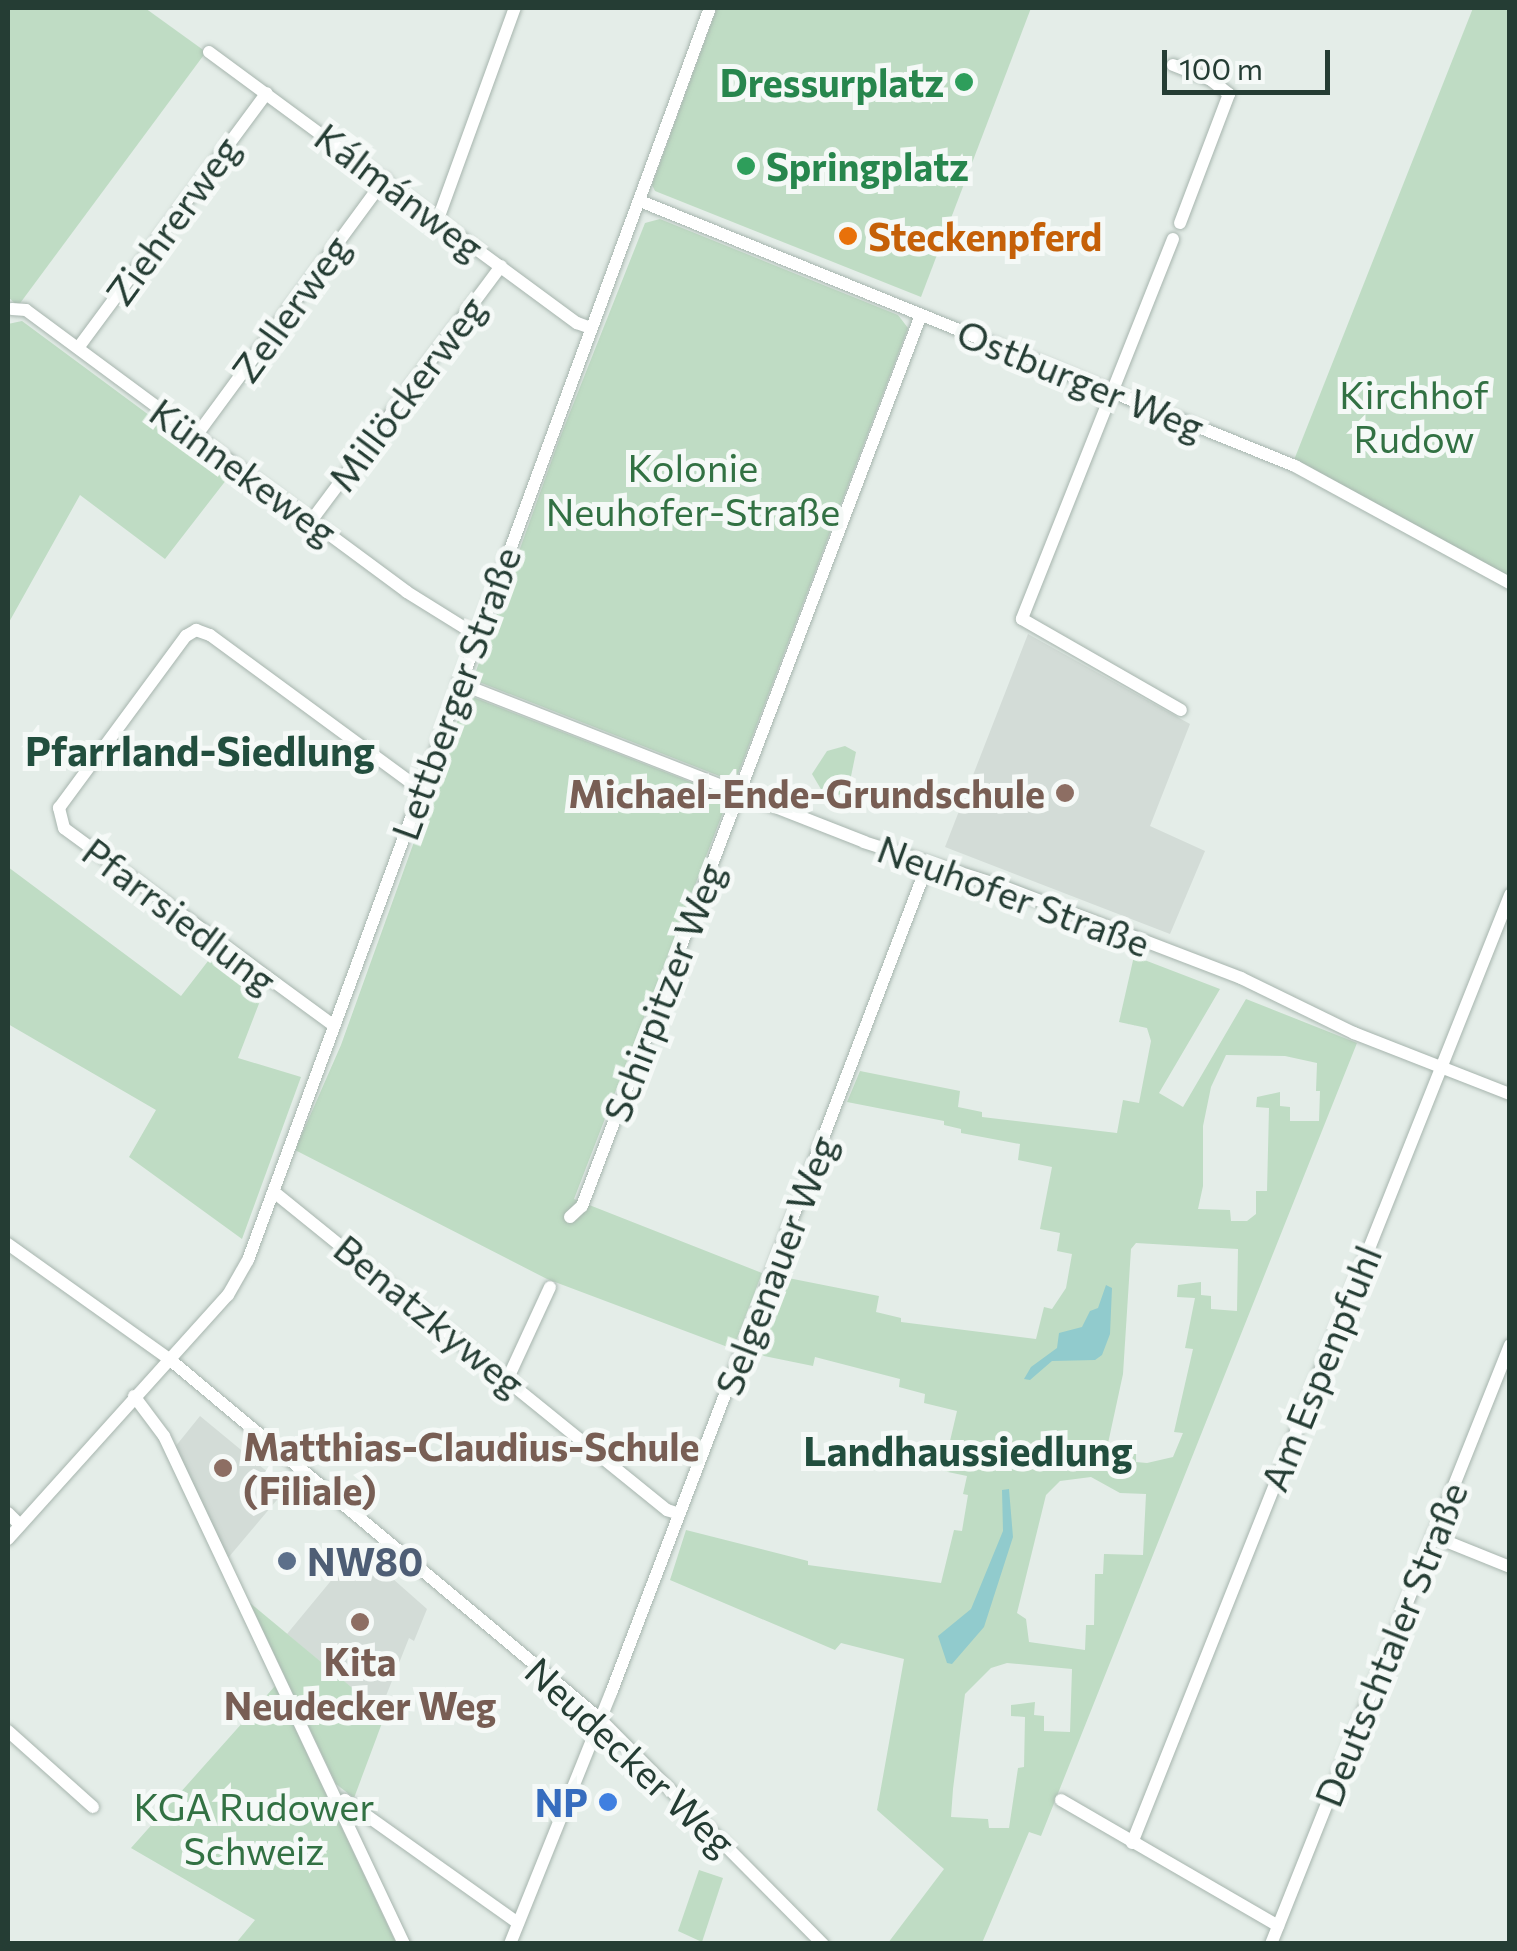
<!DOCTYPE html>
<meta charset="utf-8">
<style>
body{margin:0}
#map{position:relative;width:1517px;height:1951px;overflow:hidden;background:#e4ede8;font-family:Commissioner,sans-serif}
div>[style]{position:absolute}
.built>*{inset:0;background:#d3dcd7}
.green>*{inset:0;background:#bfdcc4}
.water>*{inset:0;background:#91cbcd}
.roads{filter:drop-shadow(0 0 2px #a7b5ae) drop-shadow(0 0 2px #a7b5ae)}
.minor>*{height:12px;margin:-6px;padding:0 6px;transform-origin:6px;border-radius:6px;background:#fff}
.dots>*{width:28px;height:28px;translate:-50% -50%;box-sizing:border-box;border:5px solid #f5f9f7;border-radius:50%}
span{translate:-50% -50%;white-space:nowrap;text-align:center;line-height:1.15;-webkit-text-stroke:10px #f5f9f7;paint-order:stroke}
.leisure-label{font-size:38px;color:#27864d;font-weight:700}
.right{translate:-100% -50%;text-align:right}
.left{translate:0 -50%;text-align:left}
.street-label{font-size:38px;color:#253d34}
.food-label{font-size:38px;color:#c56008;font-weight:700}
.park-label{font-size:38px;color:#327143}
.education-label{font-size:38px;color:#785e54;font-weight:700}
.service-label{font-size:38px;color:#4e5e75;font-weight:700}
.shop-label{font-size:38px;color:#366cbe;font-weight:700}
.neighbourhood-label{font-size:40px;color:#224e3e;font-weight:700}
.frame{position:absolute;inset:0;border:10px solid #253d34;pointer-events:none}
.scale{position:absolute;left:1162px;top:50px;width:168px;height:45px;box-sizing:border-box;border:5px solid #253d34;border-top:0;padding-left:12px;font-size:30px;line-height:35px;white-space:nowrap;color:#253d34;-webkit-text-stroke:8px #f5f9f7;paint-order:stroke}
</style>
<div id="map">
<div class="built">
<i style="clip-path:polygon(1028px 634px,1190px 724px,1150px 826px,1205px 851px,1170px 934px,945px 847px)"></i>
<i style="clip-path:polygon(200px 1416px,287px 1488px,228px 1558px,175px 1447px)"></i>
<i style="clip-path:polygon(358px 1548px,427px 1609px,414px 1641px,409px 1638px,380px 1711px,287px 1634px)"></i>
</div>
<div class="green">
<i style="clip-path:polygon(8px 8px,145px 8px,206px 52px,18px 306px,8px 297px)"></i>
<i style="clip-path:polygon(717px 8px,1031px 8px,921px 297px,655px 191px,652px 185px)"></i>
<i style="clip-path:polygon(1473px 8px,1509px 8px,1509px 577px,1294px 460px)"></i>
<i style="clip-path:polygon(660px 219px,898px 315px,908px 328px,738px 774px,727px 779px,479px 682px,476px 671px,559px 440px,645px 223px)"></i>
<i style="clip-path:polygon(22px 321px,230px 475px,165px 559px,80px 495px,8px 624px,8px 324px)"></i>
<i style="clip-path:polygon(473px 697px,724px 795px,727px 802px,574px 1199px,762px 1273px,733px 1349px,547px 1279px,295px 1150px,341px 1045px,465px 700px)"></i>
<i style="clip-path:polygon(845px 746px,856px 752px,849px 786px,839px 795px,822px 791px,812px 774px,827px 751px)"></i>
<i style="clip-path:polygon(8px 867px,181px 996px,215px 952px,265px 988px,238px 1058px,301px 1077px,242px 1239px,129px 1157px,156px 1110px,8px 1024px)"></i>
<i style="clip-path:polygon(evenodd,1134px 956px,1220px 989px,1159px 1093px,1183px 1107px,1246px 999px,1357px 1043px,1041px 1836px,1029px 1832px,982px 1943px,888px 1943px,944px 1869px,877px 1810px,904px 1659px,841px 1643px,835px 1650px,670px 1580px,686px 1530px,808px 1561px,808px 1565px,941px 1583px,954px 1530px,962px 1531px,968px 1495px,963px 1494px,967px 1476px,943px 1471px,957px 1411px,924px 1403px,925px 1394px,899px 1387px,900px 1379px,815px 1357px,813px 1366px,764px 1356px,752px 1347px,778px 1276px,879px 1296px,876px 1312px,901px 1318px,901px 1322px,1036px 1339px,1044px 1307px,1052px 1309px,1066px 1288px,1072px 1254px,1057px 1251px,1060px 1233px,1040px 1229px,1052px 1167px,1018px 1160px,1020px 1144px,961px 1133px,961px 1129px,944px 1125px,944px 1121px,847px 1102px,860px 1071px,960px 1091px,958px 1107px,982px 1112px,982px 1117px,1117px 1133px,1123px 1100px,1139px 1103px,1151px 1041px,1147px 1028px,1119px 1022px,1134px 956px,1226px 1055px,1285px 1056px,1317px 1063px,1316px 1091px,1320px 1091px,1319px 1121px,1290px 1121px,1290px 1107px,1280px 1106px,1280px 1092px,1257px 1097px,1256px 1107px,1269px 1108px,1267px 1191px,1256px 1191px,1256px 1214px,1247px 1221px,1231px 1221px,1230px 1210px,1198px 1209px,1203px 1186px,1203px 1126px,1211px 1087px,1226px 1055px,1134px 956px,1136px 1243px,1238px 1249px,1237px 1311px,1211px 1309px,1211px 1296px,1201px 1295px,1201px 1282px,1178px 1285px,1177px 1297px,1195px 1298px,1185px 1348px,1193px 1349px,1174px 1432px,1183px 1433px,1173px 1457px,1147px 1463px,1136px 1462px,1136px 1450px,1107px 1448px,1123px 1374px,1131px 1249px,1136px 1243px,1134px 956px,1091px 1477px,1120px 1493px,1146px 1494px,1143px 1555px,1104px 1554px,1103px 1574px,1095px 1574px,1094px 1625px,1086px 1625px,1085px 1650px,1029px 1642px,1026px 1619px,1017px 1613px,1046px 1495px,1060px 1481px,1091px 1477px,1134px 956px,1007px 1663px,1072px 1669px,1070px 1732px,1044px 1731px,1044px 1716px,1034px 1715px,1035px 1702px,1011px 1705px,1011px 1716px,1025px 1717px,1024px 1767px,1018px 1768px,1009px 1828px,989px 1828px,988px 1819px,951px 1817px,953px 1789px,965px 1694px,991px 1668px,1007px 1663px)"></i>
<i style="clip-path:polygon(250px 1603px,385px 1715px,354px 1798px,336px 1784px)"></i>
<i style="clip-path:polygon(275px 1686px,396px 1943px,236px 1943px,255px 1920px,131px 1848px)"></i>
<i style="clip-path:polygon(699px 1870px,723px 1878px,702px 1942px,678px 1931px)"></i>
</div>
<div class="water">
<i style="clip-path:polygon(1106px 1285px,1112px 1288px,1110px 1334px,1102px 1355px,1095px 1360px,1052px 1361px,1030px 1380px,1024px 1379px,1031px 1367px,1057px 1348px,1059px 1333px,1082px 1327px,1090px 1311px,1098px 1308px)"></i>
<i style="clip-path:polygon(1009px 1489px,1013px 1537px,984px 1627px,952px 1664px,947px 1663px,938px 1636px,971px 1609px,1003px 1531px,1002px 1490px)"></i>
</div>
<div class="roads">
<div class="minor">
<i style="left:209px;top:52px;width:457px;rotate:36.4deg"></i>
<i style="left:577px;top:323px;width:15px;rotate:20deg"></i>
<i style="left:1173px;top:65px;width:41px;rotate:21.5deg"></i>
<i style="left:1211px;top:80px;width:23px;rotate:38deg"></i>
<i style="left:1229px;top:94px;width:138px;rotate:110.8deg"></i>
<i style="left:640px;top:201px;width:707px;rotate:22.03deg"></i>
<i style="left:1295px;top:466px;width:245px;rotate:28.6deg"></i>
<i style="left:438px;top:219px;width:225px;rotate:-70deg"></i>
<i style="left:1173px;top:239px;width:409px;rotate:111.7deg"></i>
<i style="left:1022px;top:619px;width:183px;rotate:29.8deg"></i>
<i style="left:12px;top:309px;width:14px;rotate:4deg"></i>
<i style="left:26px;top:310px;width:474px;rotate:36.5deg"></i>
<i style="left:407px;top:592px;width:81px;rotate:31.9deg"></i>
<i style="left:78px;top:348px;width:317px;rotate:-53.5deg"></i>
<i style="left:196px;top:436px;width:319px;rotate:-53.7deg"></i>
<i style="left:311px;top:521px;width:318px;rotate:-53.3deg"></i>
<i style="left:459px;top:683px;width:435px;rotate:21.4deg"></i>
<i style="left:864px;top:842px;width:147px;rotate:17.8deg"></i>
<i style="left:1004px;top:887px;width:254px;rotate:21deg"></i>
<i style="left:1241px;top:978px;width:126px;rotate:26deg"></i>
<i style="left:1354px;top:1033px;width:168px;rotate:21.4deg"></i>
<i style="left:333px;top:1025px;width:333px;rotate:-143.8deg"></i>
<i style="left:64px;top:828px;width:21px;rotate:-104deg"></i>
<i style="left:59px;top:808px;width:214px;rotate:-53.6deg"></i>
<i style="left:186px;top:636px;width:12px;rotate:-31deg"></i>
<i style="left:196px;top:630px;width:15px;rotate:20deg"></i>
<i style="left:210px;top:635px;width:262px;rotate:36.3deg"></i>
<i style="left:274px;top:1192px;width:506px;rotate:38.98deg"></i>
<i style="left:667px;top:1510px;width:13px;rotate:18deg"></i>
<i style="left:570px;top:1217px;width:16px;rotate:-43deg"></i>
<i style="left:582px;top:1206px;width:953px;rotate:-69.17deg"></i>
<i style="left:8px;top:1244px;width:196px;rotate:35.5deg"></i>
<i style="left:168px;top:1358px;width:563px;rotate:39.88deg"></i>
<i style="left:600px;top:1719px;width:317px;rotate:45.3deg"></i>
<i style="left:508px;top:1378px;width:100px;rotate:-65.2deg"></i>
<i style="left:134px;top:1396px;width:50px;rotate:53.1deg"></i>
<i style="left:164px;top:1436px;width:562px;rotate:64.71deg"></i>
<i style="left:8px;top:1513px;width:17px;rotate:45deg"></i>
<i style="left:1433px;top:1536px;width:83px;rotate:21.9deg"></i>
<i style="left:8px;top:1539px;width:329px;rotate:-48deg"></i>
<i style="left:228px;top:1295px;width:40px;rotate:-60.3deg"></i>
<i style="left:248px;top:1260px;width:1335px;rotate:-69.75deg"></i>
<i style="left:8px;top:1731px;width:114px;rotate:41.8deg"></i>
<i style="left:1061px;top:1800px;width:251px;rotate:30.1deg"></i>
<i style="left:338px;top:1804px;width:8px;rotate:-30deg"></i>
<i style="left:345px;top:1800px;width:212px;rotate:35.4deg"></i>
<i style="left:1132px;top:1843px;width:1021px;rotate:-68.26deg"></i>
<i style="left:510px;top:1944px;width:271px;rotate:-68.1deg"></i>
<i style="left:611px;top:1693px;width:885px;rotate:-69.09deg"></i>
<i style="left:1271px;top:1944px;width:645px;rotate:-68.25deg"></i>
</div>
</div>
<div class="dots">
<i style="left:964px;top:82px;background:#2e9e5b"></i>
<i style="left:746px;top:166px;background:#2e9e5b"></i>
<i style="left:848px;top:236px;background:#e8710a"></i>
<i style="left:1065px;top:793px;background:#8d6e63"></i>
<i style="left:223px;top:1468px;background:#8d6e63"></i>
<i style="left:287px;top:1561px;background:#5c6f8a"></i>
<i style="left:360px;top:1622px;background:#8d6e63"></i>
<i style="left:608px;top:1802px;background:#3f7fe0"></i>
</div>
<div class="leisure-label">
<span class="right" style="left:944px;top:82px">Dressurplatz</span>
<span class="left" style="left:766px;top:166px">Springplatz</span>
</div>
<div class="street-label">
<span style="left:400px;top:191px;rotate:37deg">Kálmánweg</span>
<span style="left:172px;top:220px;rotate:-54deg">Ziehrerweg</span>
<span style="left:290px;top:308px;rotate:-54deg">Zellerweg</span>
<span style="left:1081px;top:379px;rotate:22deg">Ostburger Weg</span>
<span style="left:406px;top:393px;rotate:-53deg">Millöckerweg</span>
<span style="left:244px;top:471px;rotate:36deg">Künnekeweg</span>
<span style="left:455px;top:693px;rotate:-70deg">Lettberger Straße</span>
<span style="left:1014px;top:895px;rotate:20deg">Neuhofer Straße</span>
<span style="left:180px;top:915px;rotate:37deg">Pfarrsiedlung</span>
<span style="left:663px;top:992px;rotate:-69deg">Schirpitzer Weg</span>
<span style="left:775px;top:1265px;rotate:-69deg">Selgenauer Weg</span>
<span style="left:430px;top:1315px;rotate:39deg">Benatzkyweg</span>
<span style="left:1320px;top:1368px;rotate:-68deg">Am Espenpfuhl</span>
<span style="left:1390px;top:1644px;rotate:-68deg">Deutschtaler Straße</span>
<span style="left:631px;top:1756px;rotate:43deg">Neudecker Weg</span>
</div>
<div class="food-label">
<span class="left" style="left:868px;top:236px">Steckenpferd</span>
</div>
<div class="park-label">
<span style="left:1414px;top:416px">Kirchhof<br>Rudow</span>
<span style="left:693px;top:489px">Kolonie<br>Neuhofer-Straße</span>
<span style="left:254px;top:1828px">KGA Rudower<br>Schweiz</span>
</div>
<div class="education-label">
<span class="right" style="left:1045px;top:793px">Michael-Ende-Grundschule</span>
<span class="left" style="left:243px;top:1468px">Matthias-Claudius-Schule<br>(Filiale)</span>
<span style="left:360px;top:1683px">Kita<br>Neudecker Weg</span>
</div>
<div class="service-label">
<span class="left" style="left:307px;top:1561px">NW80</span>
</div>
<div class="shop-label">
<span class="right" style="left:588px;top:1802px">NP</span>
</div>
<div class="neighbourhood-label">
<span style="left:200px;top:750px">Pfarrland-Siedlung</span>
<span style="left:968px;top:1450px">Landhaussiedlung</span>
</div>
<div class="frame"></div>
<div class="scale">100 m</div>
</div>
